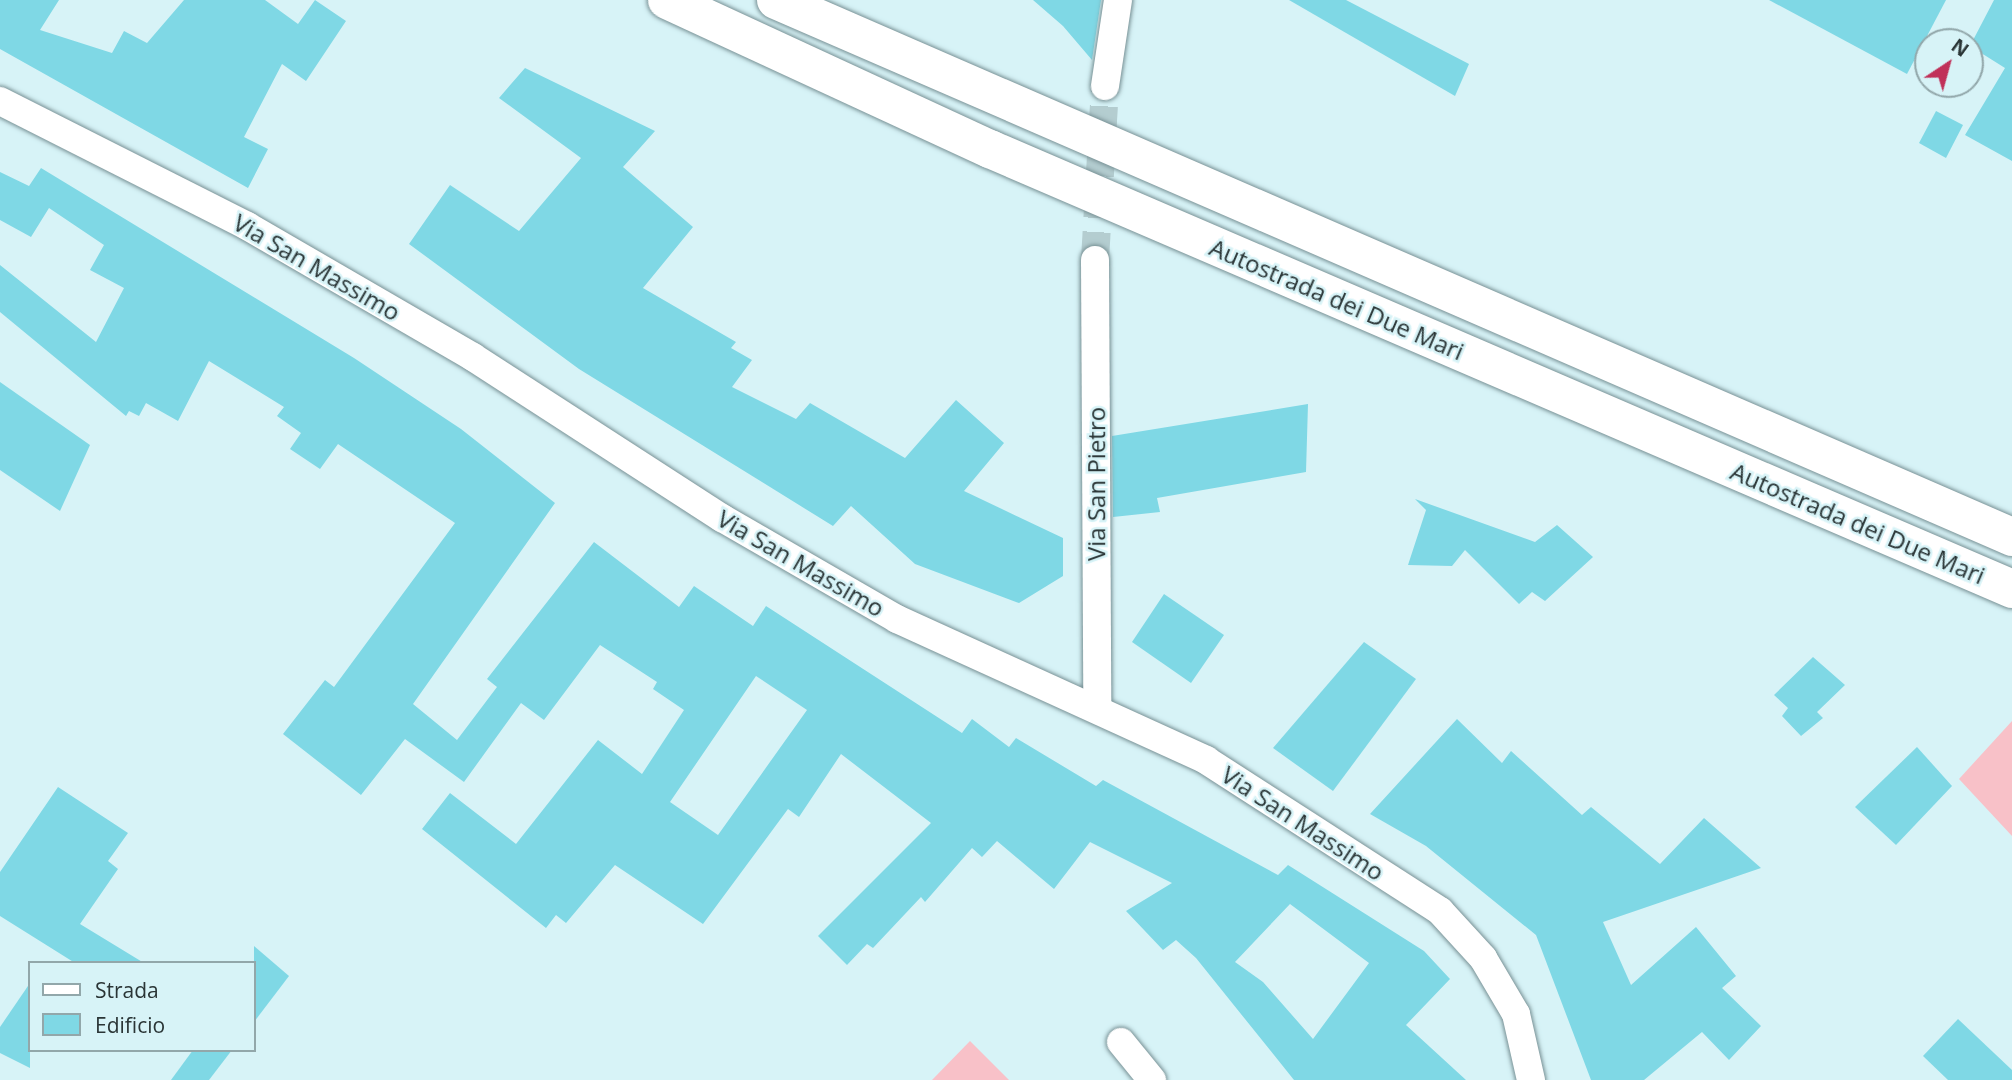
<!DOCTYPE html>
<style>
body{margin:0}
#map{position:relative;width:2012px;height:1080px;overflow:hidden;background:#d7f3f7;font-family:"Open Sans",sans-serif}
div>[style]{position:absolute}
.green>*{inset:0;background:#f8c1c8}
.building>*{inset:0;background:#7fd8e5}
.street-tunnel>*{height:28px;margin-top:-14px;transform-origin:0;background:repeating-linear-gradient(90deg,#b4cdd0 0 28px,transparent 0 42px)}
.roads{filter:drop-shadow(0 0 2px #789195) drop-shadow(0 0 2px #789195)}
.street>*{height:28px;margin:-14px;padding:0 14px;transform-origin:14px;border-radius:14px;background:#fff}
.highway>*{height:38px;margin:-19px;padding:0 19px;transform-origin:19px;border-radius:19px;background:#fff}
span{translate:-50% -50%;white-space:nowrap;text-align:center;line-height:1.15;-webkit-text-stroke:5px #d7f3f7;paint-order:stroke}
.street-label{font-size:24px;color:#2a3536}
.legend{position:absolute;left:28px;top:961px;width:228px;height:91px;box-sizing:border-box;background:#d7f3f7;border:2px solid #92a7aa;margin:0;padding:9px 12px;list-style:none;font-size:21px;color:#2a3536}
.legend li{display:flex;align-items:center;gap:14px;height:35px}
.legend b{width:35px;border:2px solid #92a7aa}
.north{position:absolute;left:1914px;top:28px;width:70px;height:70px;box-sizing:border-box;background:#d7f3f7;border:2px solid #92a7aa;border-radius:50%;rotate:36deg;font-size:19px;font-weight:700;line-height:28px;text-align:center;color:#2a3536}
.north::after{content:'';display:block;margin:auto;width:24px;height:32px;background:#c03159;clip-path:polygon(50% 0,100% 100%,50% 72%,0 100%)}
</style>
<div id="map">
<div class="green">
<i style="clip-path:polygon(2012px 721px,2012px 836px,1959px 779px)"></i>
<i style="clip-path:polygon(970px 1041px,1009px 1080px,932px 1080px)"></i>
</div>
<div class="building">
<i style="clip-path:polygon(0 0,59px 0,40px 30px,112px 53px,124px 31px,147px 43px,184px 0,265px 0,298px 24px,315px 0,346px 21px,306px 81px,282px 64px,244px 137px,268px 149px,248px 188px,0 49px)"></i>
<i style="clip-path:polygon(1033px 0,1101px 0,1092px 60px,1063px 26px)"></i>
<i style="clip-path:polygon(1289px 0,1346px 0,1469px 64px,1455px 96px)"></i>
<i style="clip-path:polygon(1769px 0,1946px 0,1907px 74px)"></i>
<i style="clip-path:polygon(1994px 0,2012px 0,2012px 161px,1965px 135px,2005px 68px,1970px 46px)"></i>
<i style="clip-path:polygon(525px 68px,655px 131px,623px 167px,693px 227px,643px 288px,736px 342px,731px 348px,752px 360px,732px 387px,796px 419px,810px 403px,905px 458px,956px 400px,1004px 443px,964px 491px,1063px 538px,1063px 576px,1019px 603px,915px 564px,851px 506px,833px 526px,579px 369px,409px 244px,450px 185px,519px 231px,581px 158px,499px 98px)"></i>
<i style="clip-path:polygon(1936px 111px,1963px 125px,1946px 158px,1919px 143px)"></i>
<i style="clip-path:polygon(evenodd,41px 168px,354px 358px,461px 429px,555px 503px,413px 704px,457px 740px,497px 687px,487px 679px,594px 542px,679px 607px,694px 586px,753px 626px,766px 606px,962px 733px,972px 719px,1009px 747px,1016px 738px,1096px 786px,1103px 780px,1278px 875px,1288px 865px,1424px 951px,1450px 979px,1406px 1025px,1466px 1080px,1294px 1080px,1196px 958px,1176px 940px,1163px 950px,1126px 911px,1172px 883px,1090px 842px,1054px 889px,997px 841px,982px 857px,972px 848px,925px 902px,921px 897px,873px 948px,867px 944px,847px 965px,818px 936px,931px 823px,841px 754px,799px 817px,788px 809px,703px 924px,615px 865px,566px 923px,556px 915px,546px 928px,422px 829px,450px 793px,516px 844px,598px 740px,642px 774px,684px 710px,653px 689px,657px 682px,600px 645px,544px 720px,521px 703px,464px 782px,405px 739px,361px 795px,283px 734px,325px 680px,334px 687px,455px 523px,338px 444px,320px 469px,290px 449px,301px 433px,277px 416px,284px 407px,209px 361px,178px 421px,146px 403px,139px 416px,129px 411px,126px 416px,0 312px,0 265px,96px 342px,124px 288px,90px 270px,104px 245px,49px 208px,31px 237px,0 220px,0 172px,29px 186px,41px 168px,756px 676px,807px 710px,718px 835px,670px 802px,756px 676px,41px 168px,1290px 904px,1369px 963px,1313px 1039px,1263px 982px,1235px 962px,1290px 904px)"></i>
<i style="clip-path:polygon(0 382px,90px 445px,60px 511px,0 470px)"></i>
<i style="clip-path:polygon(1308px 404px,1306px 472px,1157px 498px,1160px 512px,1113px 517px,1112px 436px)"></i>
<i style="clip-path:polygon(1415px 499px,1535px 542px,1557px 525px,1593px 557px,1545px 601px,1532px 592px,1519px 604px,1465px 550px,1452px 566px,1408px 565px,1426px 510px)"></i>
<i style="clip-path:polygon(1164px 594px,1224px 635px,1191px 683px,1132px 642px)"></i>
<i style="clip-path:polygon(1364px 642px,1416px 679px,1333px 791px,1273px 748px)"></i>
<i style="clip-path:polygon(1813px 657px,1845px 685px,1817px 712px,1823px 718px,1801px 736px,1782px 716px,1788px 708px,1774px 695px)"></i>
<i style="clip-path:polygon(1457px 719px,1502px 763px,1511px 751px,1582px 815px,1591px 807px,1660px 864px,1704px 818px,1761px 868px,1603px 922px,1631px 985px,1696px 927px,1736px 976px,1722px 988px,1761px 1026px,1729px 1060px,1702px 1032px,1644px 1080px,1591px 1080px,1536px 935px,1426px 846px,1370px 814px)"></i>
<i style="clip-path:polygon(1917px 747px,1952px 786px,1896px 845px,1855px 807px)"></i>
<i style="clip-path:polygon(58px 787px,128px 833px,108px 861px,118px 869px,80px 924px,144px 963px,75px 963px,0 916px,0 872px)"></i>
<i style="clip-path:polygon(254px 946px,289px 976px,254px 1022px)"></i>
<i style="clip-path:polygon(30px 983px,30px 1068px,0 1053px,0 1027px)"></i>
<i style="clip-path:polygon(1958px 1019px,2012px 1070px,2012px 1080px,1948px 1080px,1923px 1056px)"></i>
<i style="clip-path:polygon(193px 1050px,232px 1050px,209px 1080px,171px 1080px)"></i>
</div>
<div class="street-tunnel">
<i style="left:1095px;top:260px;width:174px;rotate:-86.7deg"></i>
</div>
<div class="roads">
<div class="street">
<i style="left:1105px;top:86px;width:87px;rotate:-81.4deg"></i>
<i style="left:0;top:101px;width:277px;rotate:26.8deg"></i>
<i style="left:247px;top:226px;width:261px;rotate:30.1deg"></i>
<i style="left:473px;top:357px;width:297px;rotate:32.9deg"></i>
<i style="left:722px;top:518px;width:202px;rotate:30deg"></i>
<i style="left:897px;top:619px;width:340px;rotate:24.5deg"></i>
<i style="left:1206px;top:760px;width:278px;rotate:32.8deg"></i>
<i style="left:1440px;top:911px;width:64px;rotate:47.5deg"></i>
<i style="left:1483px;top:958px;width:65px;rotate:59.5deg"></i>
<i style="left:1516px;top:1014px;width:68px;rotate:77.2deg"></i>
<i style="left:1095px;top:260px;width:448px;rotate:89.7deg"></i>
<i style="left:1121px;top:1042px;width:49px;rotate:50.8deg"></i>
</div>
<div class="highway">
<i style="left:667px;top:0;width:356px;rotate:24.8deg"></i>
<i style="left:990px;top:149px;width:1113px;rotate:23.29deg"></i>
<i style="left:776px;top:0;width:1348px;rotate:23.48deg"></i>
</div>
</div>
<div class="street-label">
<span style="left:317px;top:267px;rotate:30deg">Via San Massimo</span>
<span style="left:1337px;top:299px;rotate:23deg">Autostrada dei Due Mari</span>
<span style="left:1096px;top:484px;rotate:-90deg">Via San Pietro</span>
<span style="left:1858px;top:523px;rotate:23deg">Autostrada dei Due Mari</span>
<span style="left:801px;top:563px;rotate:30deg">Via San Massimo</span>
<span style="left:1303px;top:823px;rotate:33deg">Via San Massimo</span>
</div>
<ul class="legend">
<li><b style="height:9px;background:#fff"></b>Strada</li>
<li><b style="height:19px;background:#7fd8e5"></b>Edificio</li>
</ul>
<div class="north">N</div>
</div>
